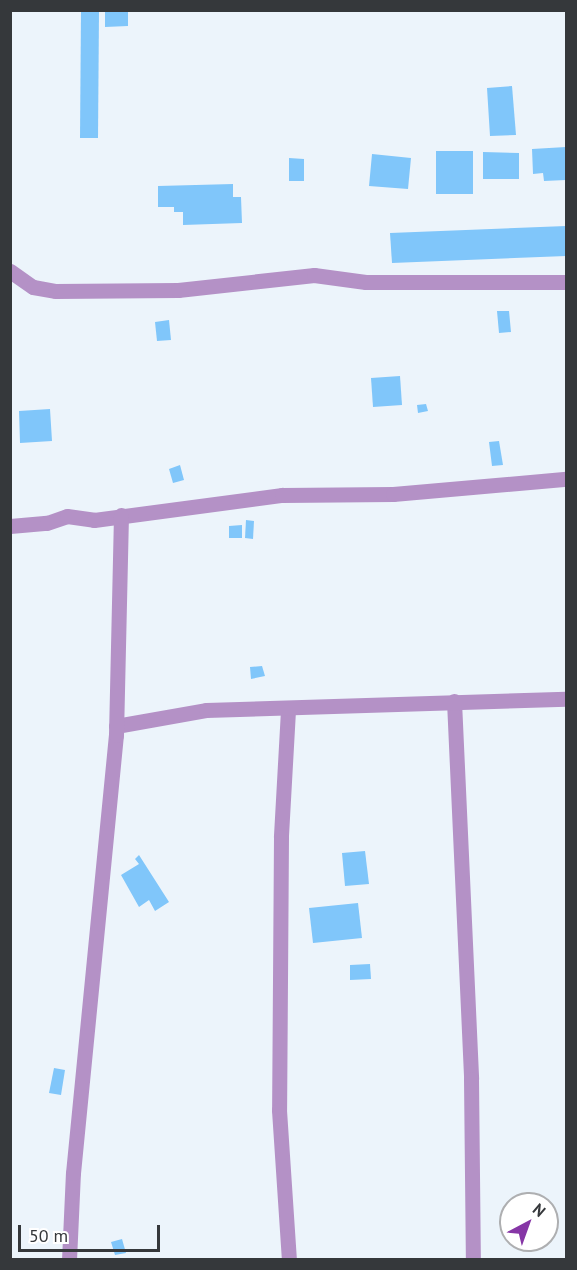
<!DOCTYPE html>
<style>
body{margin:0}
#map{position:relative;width:577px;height:1270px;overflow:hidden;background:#ecf4fb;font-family:"PT Sans",sans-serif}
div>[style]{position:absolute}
.building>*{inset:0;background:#80c6fa}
.street>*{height:15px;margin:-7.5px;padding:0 7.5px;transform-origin:7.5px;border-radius:7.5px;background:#b491c6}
span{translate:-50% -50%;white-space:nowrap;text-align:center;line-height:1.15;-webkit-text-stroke:4.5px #fff;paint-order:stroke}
.frame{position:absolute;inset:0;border:12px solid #35383b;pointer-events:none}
.north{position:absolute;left:499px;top:1192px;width:60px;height:60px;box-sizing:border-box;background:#fff;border:2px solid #aeafb1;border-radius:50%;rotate:41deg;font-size:16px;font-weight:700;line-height:24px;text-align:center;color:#35383b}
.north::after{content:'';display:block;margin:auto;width:21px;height:27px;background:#8636a6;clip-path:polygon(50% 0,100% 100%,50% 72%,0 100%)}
.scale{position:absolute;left:18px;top:1225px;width:142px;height:27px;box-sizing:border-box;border:3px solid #35383b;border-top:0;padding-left:8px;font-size:18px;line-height:21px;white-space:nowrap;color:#35383b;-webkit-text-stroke:4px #fff;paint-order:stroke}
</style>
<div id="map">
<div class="building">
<i style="clip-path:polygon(81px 10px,99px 10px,98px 138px,80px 138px)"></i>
<i style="clip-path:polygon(105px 10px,128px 10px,128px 26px,105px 27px)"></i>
<i style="clip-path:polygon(512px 86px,516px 135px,490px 136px,487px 88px)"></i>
<i style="clip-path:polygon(566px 147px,566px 180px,544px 181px,543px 173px,533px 174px,532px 149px)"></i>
<i style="clip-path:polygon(436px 151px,473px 151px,473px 194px,436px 194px)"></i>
<i style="clip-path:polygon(483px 152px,519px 153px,519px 179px,483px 179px)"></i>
<i style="clip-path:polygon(372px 154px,411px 158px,408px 189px,369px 186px)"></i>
<i style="clip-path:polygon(289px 158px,304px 159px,304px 181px,289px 181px)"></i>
<i style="clip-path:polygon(233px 184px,233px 197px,241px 197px,242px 223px,183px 225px,183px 212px,174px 212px,174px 207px,158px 207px,158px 186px)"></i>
<i style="clip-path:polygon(566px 226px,566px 256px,392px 263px,390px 233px)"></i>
<i style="clip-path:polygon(497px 311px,509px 311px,511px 332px,499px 333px)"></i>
<i style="clip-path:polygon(169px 320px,171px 340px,157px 341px,155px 322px)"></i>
<i style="clip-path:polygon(400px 376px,402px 405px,373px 407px,371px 378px)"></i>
<i style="clip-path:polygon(426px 404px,428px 411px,418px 413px,417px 405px)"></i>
<i style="clip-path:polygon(50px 409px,52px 441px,20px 443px,19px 411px)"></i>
<i style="clip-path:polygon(499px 441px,503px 465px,492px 466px,489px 442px)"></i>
<i style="clip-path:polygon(180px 465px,184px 480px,173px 483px,169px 469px)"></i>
<i style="clip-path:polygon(246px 520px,254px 521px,253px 539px,245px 538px)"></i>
<i style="clip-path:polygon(242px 525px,242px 538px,229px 538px,229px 526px)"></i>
<i style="clip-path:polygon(262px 666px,265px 676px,251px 679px,250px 667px)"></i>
<i style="clip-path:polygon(365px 851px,369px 884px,345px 886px,342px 853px)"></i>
<i style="clip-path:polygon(139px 855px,169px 902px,155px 911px,149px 900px,139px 907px,121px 875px,139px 864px,135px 859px)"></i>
<i style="clip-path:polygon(358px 903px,362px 938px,313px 943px,309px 908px)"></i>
<i style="clip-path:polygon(370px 964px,371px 979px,350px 980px,350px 965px)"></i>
<i style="clip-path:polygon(54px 1068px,65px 1070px,61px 1095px,49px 1093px)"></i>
<i style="clip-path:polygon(122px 1239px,126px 1253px,115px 1255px,111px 1242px)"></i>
</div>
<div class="street">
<i style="left:10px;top:271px;width:28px;rotate:35deg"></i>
<i style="left:33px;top:287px;width:22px;rotate:10deg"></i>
<i style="left:55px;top:291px;width:123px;rotate:-0.5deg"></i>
<i style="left:178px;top:290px;width:137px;rotate:-6.3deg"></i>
<i style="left:314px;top:275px;width:52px;rotate:7.7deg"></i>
<i style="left:366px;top:282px;width:200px"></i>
<i style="left:10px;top:526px;width:37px;rotate:-5deg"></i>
<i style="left:47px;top:523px;width:21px;rotate:-19deg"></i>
<i style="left:67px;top:516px;width:27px;rotate:8deg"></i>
<i style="left:94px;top:520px;width:190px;rotate:-7.6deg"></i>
<i style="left:282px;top:495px;width:111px;rotate:-0.5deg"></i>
<i style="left:393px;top:494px;width:174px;rotate:-5deg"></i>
<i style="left:454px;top:701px;width:378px;rotate:87.4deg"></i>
<i style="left:471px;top:1079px;width:181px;rotate:89.4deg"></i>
<i style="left:288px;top:710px;width:127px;rotate:93.2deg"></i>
<i style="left:281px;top:837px;width:273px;rotate:90.4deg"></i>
<i style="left:279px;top:1110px;width:150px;rotate:86.2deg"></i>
<i style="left:116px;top:726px;width:91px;rotate:-10.1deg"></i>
<i style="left:206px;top:710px;width:360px;rotate:-1.8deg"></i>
<i style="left:69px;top:1260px;width:87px;rotate:-87.4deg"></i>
<i style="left:73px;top:1173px;width:440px;rotate:-84.4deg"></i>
<i style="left:116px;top:735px;width:220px;rotate:-88.7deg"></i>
</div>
<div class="frame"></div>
<div class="north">N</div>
<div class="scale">50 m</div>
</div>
